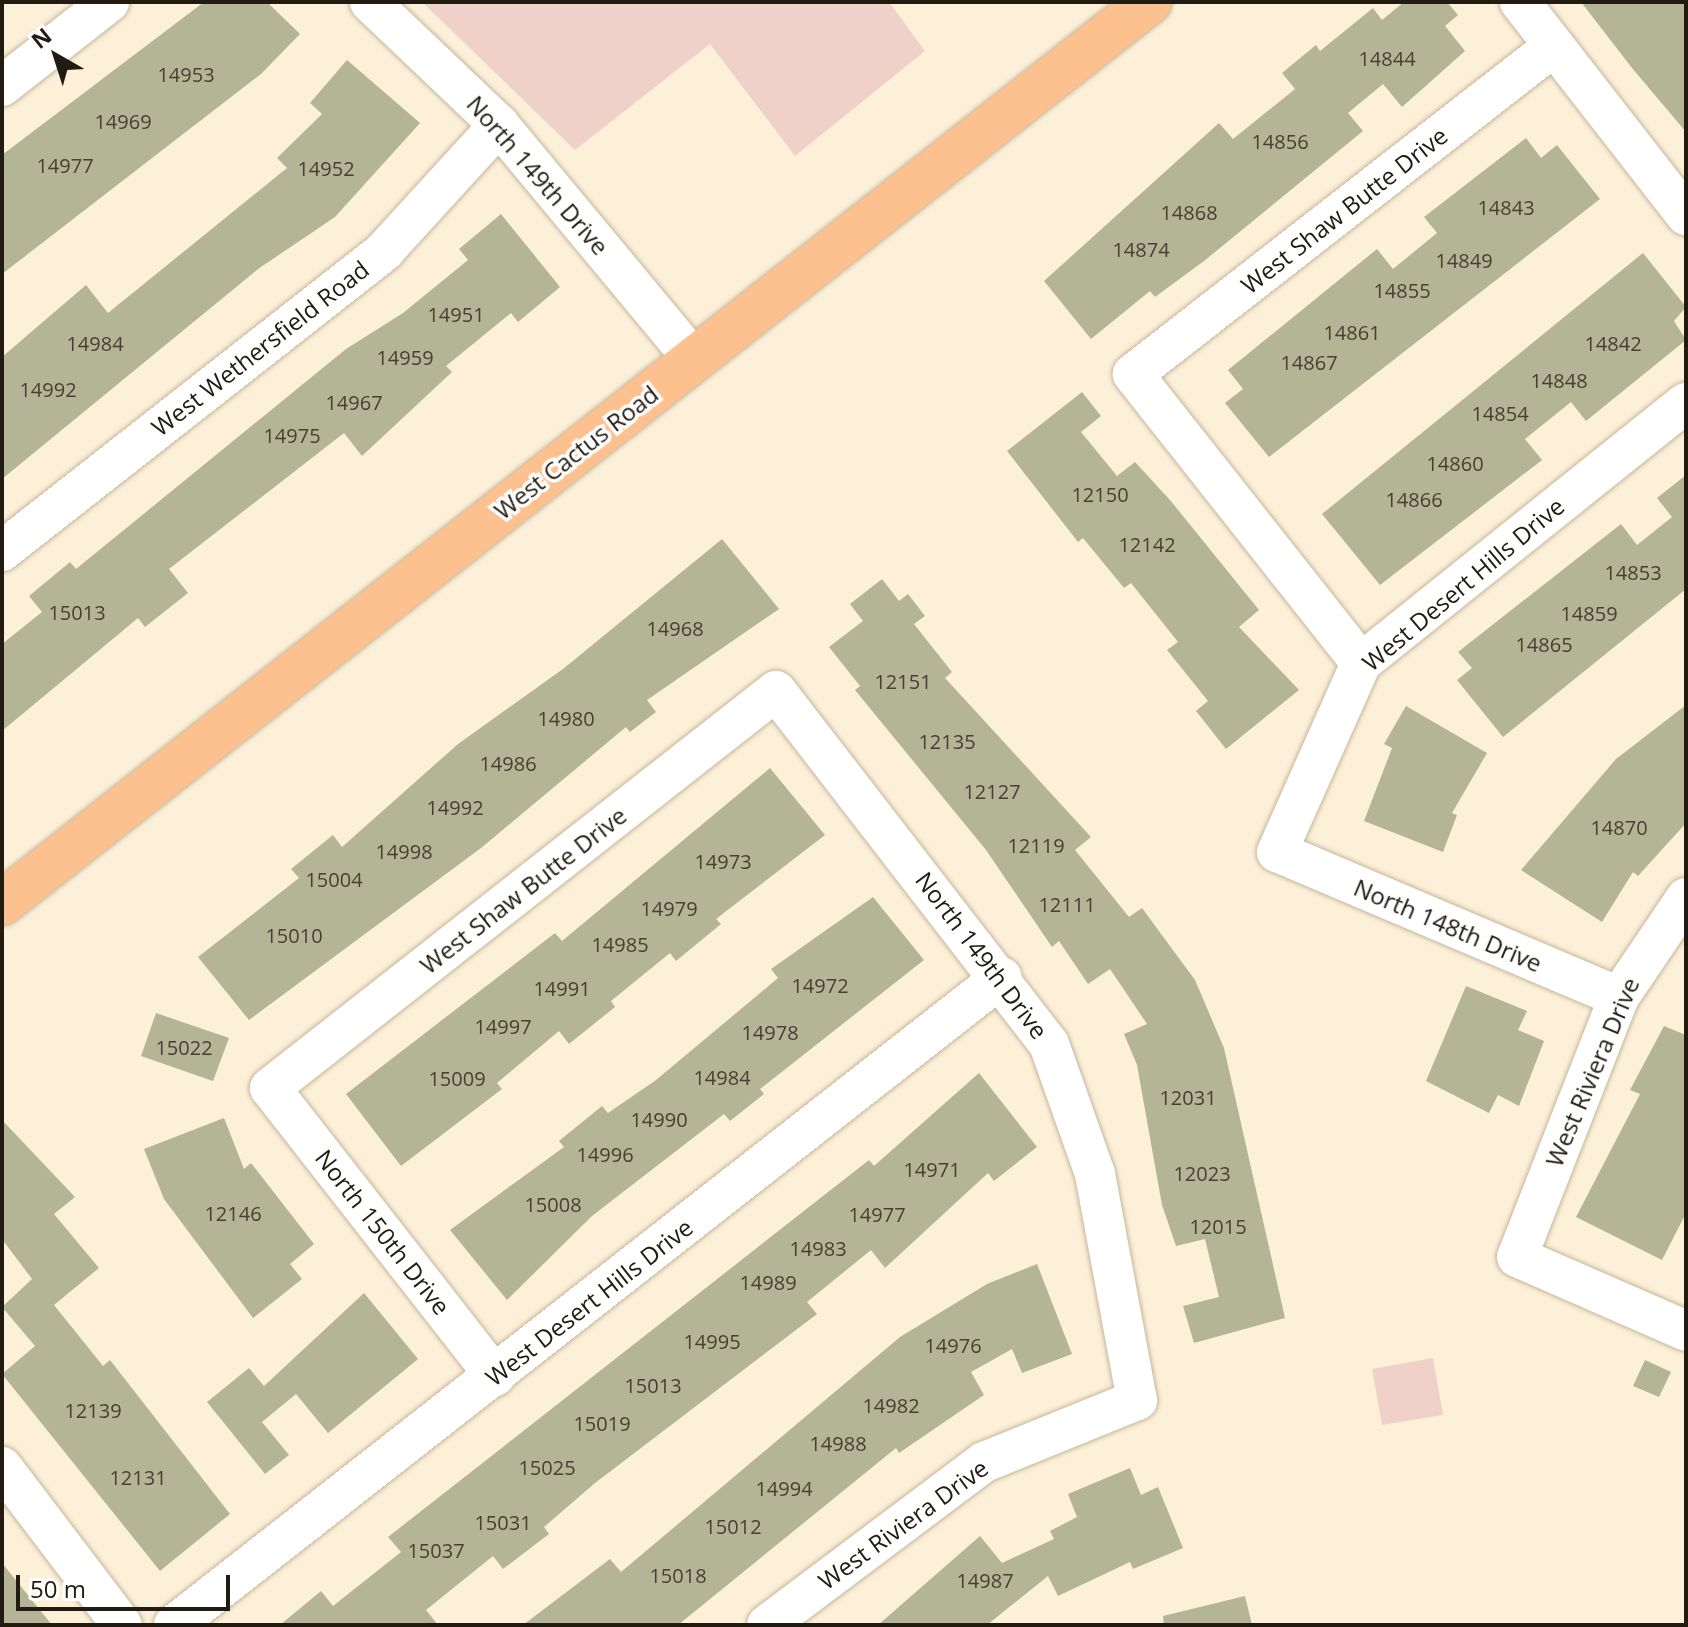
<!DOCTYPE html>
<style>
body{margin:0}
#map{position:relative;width:1688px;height:1627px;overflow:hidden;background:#fdf0d9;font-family:"Open Sans",sans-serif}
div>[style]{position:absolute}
.green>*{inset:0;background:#f0d1ca}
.building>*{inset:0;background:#b4b496}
.roads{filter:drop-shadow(0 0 2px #c6b69b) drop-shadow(0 0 2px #c6b69b)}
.minor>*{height:40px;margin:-20px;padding:0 20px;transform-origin:20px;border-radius:20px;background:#fff}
.major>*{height:44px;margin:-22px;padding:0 22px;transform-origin:22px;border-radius:22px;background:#fdc18f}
span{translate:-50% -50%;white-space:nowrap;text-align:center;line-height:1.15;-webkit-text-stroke:7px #fff;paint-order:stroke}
.number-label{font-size:20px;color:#464132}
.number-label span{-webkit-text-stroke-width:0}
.street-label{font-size:24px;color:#211b11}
.frame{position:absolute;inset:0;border:4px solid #211b11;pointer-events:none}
.north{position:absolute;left:16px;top:16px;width:80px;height:80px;-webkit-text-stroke:6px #fff;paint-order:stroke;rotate:321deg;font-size:22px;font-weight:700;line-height:32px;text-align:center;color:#211b11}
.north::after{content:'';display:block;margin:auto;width:28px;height:36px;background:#211b11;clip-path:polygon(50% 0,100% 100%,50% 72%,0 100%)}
.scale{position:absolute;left:16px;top:1575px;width:214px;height:36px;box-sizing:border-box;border:4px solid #211b11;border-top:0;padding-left:10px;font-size:24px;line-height:28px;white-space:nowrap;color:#211b11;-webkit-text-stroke:6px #fff;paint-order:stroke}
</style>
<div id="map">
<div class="green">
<i style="clip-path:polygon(422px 2px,889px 2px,925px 51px,795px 156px,710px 44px,575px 150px)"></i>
<i style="clip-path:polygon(1433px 1358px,1443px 1415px,1382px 1425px,1372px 1369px)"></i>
</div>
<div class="building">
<i style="clip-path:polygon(204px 2px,267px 2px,300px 34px,261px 74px,2px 274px,2px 155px)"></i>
<i style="clip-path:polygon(1404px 2px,1447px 2px,1458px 15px,1445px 26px,1465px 51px,1402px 107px,1383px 84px,1348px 113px,1363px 131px,1204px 261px,1155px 297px,1150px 291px,1091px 339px,1044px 281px,1219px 123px,1233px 139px,1295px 89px,1282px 73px,1316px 45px,1320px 51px,1373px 8px,1382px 20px)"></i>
<i style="clip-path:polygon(1581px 2px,1686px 2px,1686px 132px,1632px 68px)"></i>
<i style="clip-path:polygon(347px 60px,420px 123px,335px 217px,258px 269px,2px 479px,2px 357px,86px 285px,108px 313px,287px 168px,277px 158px,322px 114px,310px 103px)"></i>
<i style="clip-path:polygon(1526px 138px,1541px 158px,1557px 145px,1600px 199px,1269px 457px,1225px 403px,1243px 389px,1228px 370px,1377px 249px,1393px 269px,1437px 233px,1424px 217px)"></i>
<i style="clip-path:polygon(501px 214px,560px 287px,518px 322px,511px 313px,446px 366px,452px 372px,362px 456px,344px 433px,169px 569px,188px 593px,145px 627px,138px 618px,2px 731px,2px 644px,42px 612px,29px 596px,70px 562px,76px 569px,346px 349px,403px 313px,468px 260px,459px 249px)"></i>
<i style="clip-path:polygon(1643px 253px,1686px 307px,1674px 321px,1686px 340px,1586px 421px,1571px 402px,1525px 439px,1542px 460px,1380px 585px,1322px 514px)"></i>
<i style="clip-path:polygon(1082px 392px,1101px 416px,1081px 432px,1117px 476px,1135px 462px,1170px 500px,1259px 610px,1239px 627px,1299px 690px,1226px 749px,1196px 711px,1208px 701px,1167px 650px,1178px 642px,1131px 583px,1124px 588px,1083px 538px,1078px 542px,1007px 451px)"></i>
<i style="clip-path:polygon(1686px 475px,1686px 589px,1503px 737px,1457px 680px,1472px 668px,1458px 652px,1621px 524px,1637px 545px,1672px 517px,1657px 498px)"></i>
<i style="clip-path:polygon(722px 539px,779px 609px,647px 700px,656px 712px,630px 732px,626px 727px,481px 848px,249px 1020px,198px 957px,299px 878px,291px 869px,333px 835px,342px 847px,458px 744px,563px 669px)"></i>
<i style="clip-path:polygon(882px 579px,899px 601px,908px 594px,925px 616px,914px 624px,952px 672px,945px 678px,1091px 837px,1075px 850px,1129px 917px,1142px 908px,1195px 980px,1224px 1048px,1285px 1318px,1194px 1343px,1183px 1306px,1219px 1297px,1205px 1239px,1176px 1246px,1162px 1205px,1137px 1065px,1124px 1034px,1147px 1024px,1110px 969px,1088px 984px,1059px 941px,1052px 947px,986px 850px,855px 690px,860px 686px,829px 647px,863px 621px,850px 604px)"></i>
<i style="clip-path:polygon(1686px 705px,1686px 823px,1638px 876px,1633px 872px,1602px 922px,1521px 870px,1616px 759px)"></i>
<i style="clip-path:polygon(1406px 706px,1487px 753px,1452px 813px,1457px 815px,1443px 852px,1364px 821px,1392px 748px,1384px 744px)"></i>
<i style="clip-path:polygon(770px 768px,825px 835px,716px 919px,721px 924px,676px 961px,670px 953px,611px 1001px,615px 1007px,569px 1044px,559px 1031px,497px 1083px,502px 1089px,401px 1166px,346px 1094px,555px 933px,562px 941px)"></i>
<i style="clip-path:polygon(873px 897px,924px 960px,760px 1089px,764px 1094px,730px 1121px,724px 1114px,592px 1216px,507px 1300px,450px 1230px,564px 1147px,559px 1141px,602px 1106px,608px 1113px,656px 1080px,778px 978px,771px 969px)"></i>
<i style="clip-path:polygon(1466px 986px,1527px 1011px,1518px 1030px,1544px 1041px,1519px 1106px,1498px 1095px,1489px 1113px,1426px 1081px)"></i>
<i style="clip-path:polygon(156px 1013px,229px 1038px,213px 1081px,141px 1056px)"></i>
<i style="clip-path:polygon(1664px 1026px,1686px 1035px,1686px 1213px,1662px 1260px,1576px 1217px,1640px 1094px,1630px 1090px)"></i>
<i style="clip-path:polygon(979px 1073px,1037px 1147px,994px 1181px,988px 1173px,885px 1268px,871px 1250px,807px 1302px,817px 1314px,595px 1483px,544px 1527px,549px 1534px,503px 1569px,493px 1556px,426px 1610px,438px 1625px,280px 1625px,321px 1591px,333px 1606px,401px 1552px,388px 1537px,869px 1160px,874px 1166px)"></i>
<i style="clip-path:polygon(224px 1118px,244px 1169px,251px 1163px,314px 1244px,290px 1264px,302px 1279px,253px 1318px,164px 1199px,144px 1149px)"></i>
<i style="clip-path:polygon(2px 1120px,75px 1197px,54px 1214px,99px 1268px,54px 1305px,103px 1366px,110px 1360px,230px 1514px,160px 1571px,2px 1374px,35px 1346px,2px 1307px,32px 1279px,2px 1239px)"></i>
<i style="clip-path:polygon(1037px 1264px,1072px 1354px,1022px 1373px,1012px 1349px,971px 1372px,984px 1395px,899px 1453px,896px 1448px,678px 1625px,523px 1625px,610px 1559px,621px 1572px,900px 1337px,987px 1284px)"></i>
<i style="clip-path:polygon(364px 1293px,418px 1359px,328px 1433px,296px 1394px,262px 1422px,289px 1455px,265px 1474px,207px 1402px,249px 1368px,264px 1386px)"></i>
<i style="clip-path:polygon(1645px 1360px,1671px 1372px,1659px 1397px,1633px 1386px)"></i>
<i style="clip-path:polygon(1130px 1468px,1141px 1495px,1158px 1487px,1183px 1548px,1133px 1569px,1130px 1562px,1058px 1596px,1048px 1576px,987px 1625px,878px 1625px,980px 1536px,1002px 1563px,1054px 1539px,1050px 1531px,1077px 1517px,1068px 1494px)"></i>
<i style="clip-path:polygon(2px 1563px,52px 1625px,2px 1625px)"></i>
<i style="clip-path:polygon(1245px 1596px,1252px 1625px,1164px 1625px,1163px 1616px)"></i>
</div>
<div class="roads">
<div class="minor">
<i style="left:370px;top:2px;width:178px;rotate:43.6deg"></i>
<i style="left:499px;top:125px;width:305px;rotate:50.3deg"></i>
<i style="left:1520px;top:2px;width:270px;rotate:52.1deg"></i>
<i style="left:2px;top:86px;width:136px;rotate:-38.1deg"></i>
<i style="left:2px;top:551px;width:486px;rotate:-38.1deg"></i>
<i style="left:384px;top:251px;width:171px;rotate:-47.6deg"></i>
<i style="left:1361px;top:663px;width:368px;rotate:-128.3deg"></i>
<i style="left:1133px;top:374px;width:534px;rotate:-37.92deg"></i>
<i style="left:1686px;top:898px;width:120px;rotate:124.1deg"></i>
<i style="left:1619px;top:997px;width:279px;rotate:111.4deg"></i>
<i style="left:1517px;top:1257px;width:184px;rotate:23.6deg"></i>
<i style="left:1619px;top:997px;width:371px;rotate:-157deg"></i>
<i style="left:1277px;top:852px;width:207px;rotate:-66deg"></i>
<i style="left:1361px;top:663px;width:416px;rotate:-38.7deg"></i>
<i style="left:495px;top:1376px;width:365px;rotate:-128deg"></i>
<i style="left:270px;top:1088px;width:643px;rotate:-38.12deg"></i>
<i style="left:776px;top:691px;width:446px;rotate:52.3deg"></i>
<i style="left:1049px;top:1044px;width:138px;rotate:70.5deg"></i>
<i style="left:1095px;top:1174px;width:230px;rotate:79.5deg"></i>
<i style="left:1137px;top:1400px;width:165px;rotate:157.9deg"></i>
<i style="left:984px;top:1462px;width:271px;rotate:143.1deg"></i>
<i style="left:2px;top:1467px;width:198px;rotate:52.8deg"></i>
<i style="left:174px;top:1625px;width:1051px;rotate:-38.05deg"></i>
</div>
<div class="major">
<i style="left:2px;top:903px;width:1459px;rotate:-38.15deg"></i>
</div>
</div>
<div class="number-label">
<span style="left:1387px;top:58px">14844</span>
<span style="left:186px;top:74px">14953</span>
<span style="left:123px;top:121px">14969</span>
<span style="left:1280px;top:141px">14856</span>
<span style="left:65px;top:165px">14977</span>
<span style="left:326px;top:168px">14952</span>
<span style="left:1506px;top:207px">14843</span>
<span style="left:1189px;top:212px">14868</span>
<span style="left:1141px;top:249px">14874</span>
<span style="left:1464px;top:260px">14849</span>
<span style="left:1402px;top:290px">14855</span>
<span style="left:456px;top:314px">14951</span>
<span style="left:1352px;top:332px">14861</span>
<span style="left:95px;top:343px">14984</span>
<span style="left:1613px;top:343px">14842</span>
<span style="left:405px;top:357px">14959</span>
<span style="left:1309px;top:362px">14867</span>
<span style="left:1559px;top:380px">14848</span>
<span style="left:48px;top:389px">14992</span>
<span style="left:354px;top:402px">14967</span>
<span style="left:1500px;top:413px">14854</span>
<span style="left:292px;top:435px">14975</span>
<span style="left:1455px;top:463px">14860</span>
<span style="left:1100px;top:494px">12150</span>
<span style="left:1414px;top:499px">14866</span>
<span style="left:1147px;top:544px">12142</span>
<span style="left:1633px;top:572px">14853</span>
<span style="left:77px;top:612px">15013</span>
<span style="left:1589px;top:613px">14859</span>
<span style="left:675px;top:628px">14968</span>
<span style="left:1544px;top:644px">14865</span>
<span style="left:903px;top:681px">12151</span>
<span style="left:566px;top:718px">14980</span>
<span style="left:947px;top:741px">12135</span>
<span style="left:508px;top:763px">14986</span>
<span style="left:992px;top:791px">12127</span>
<span style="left:455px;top:807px">14992</span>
<span style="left:1619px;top:827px">14870</span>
<span style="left:1036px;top:845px">12119</span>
<span style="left:404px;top:851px">14998</span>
<span style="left:723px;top:861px">14973</span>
<span style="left:334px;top:879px">15004</span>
<span style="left:1067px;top:904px">12111</span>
<span style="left:669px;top:908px">14979</span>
<span style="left:294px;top:935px">15010</span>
<span style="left:620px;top:944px">14985</span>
<span style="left:820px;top:985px">14972</span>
<span style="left:562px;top:988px">14991</span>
<span style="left:503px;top:1026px">14997</span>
<span style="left:770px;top:1032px">14978</span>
<span style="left:184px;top:1047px">15022</span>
<span style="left:722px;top:1077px">14984</span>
<span style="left:457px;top:1078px">15009</span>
<span style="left:1188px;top:1097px">12031</span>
<span style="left:659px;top:1119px">14990</span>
<span style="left:605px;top:1154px">14996</span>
<span style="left:932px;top:1169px">14971</span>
<span style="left:1202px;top:1173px">12023</span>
<span style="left:553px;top:1204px">15008</span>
<span style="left:233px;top:1213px">12146</span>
<span style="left:877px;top:1214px">14977</span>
<span style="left:1218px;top:1226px">12015</span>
<span style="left:818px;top:1248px">14983</span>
<span style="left:768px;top:1282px">14989</span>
<span style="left:712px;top:1341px">14995</span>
<span style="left:953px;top:1345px">14976</span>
<span style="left:653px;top:1385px">15013</span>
<span style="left:891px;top:1405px">14982</span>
<span style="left:93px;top:1410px">12139</span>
<span style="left:602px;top:1423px">15019</span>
<span style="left:838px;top:1443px">14988</span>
<span style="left:547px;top:1467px">15025</span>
<span style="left:138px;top:1477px">12131</span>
<span style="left:784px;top:1488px">14994</span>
<span style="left:503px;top:1522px">15031</span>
<span style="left:733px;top:1526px">15012</span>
<span style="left:436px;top:1550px">15037</span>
<span style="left:678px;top:1575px">15018</span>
<span style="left:985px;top:1580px">14987</span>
</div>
<div class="street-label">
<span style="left:538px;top:175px;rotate:49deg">North 149th Drive</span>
<span style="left:1344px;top:210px;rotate:-38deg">West Shaw Butte Drive</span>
<span style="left:260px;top:348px;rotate:-38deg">West Wethersfield Road</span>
<span style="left:576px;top:452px;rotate:-38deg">West Cactus Road</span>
<span style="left:1463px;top:584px;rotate:-40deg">West Desert Hills Drive</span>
<span style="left:523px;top:890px;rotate:-38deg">West Shaw Butte Drive</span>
<span style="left:1448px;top:925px;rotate:23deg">North 148th Drive</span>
<span style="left:982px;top:955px;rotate:53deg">North 149th Drive</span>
<span style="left:1592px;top:1072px;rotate:-67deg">West Riviera Drive</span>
<span style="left:383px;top:1232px;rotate:52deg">North 150th Drive</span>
<span style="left:589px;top:1302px;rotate:-38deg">West Desert Hills Drive</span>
<span style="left:903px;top:1524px;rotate:-36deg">West Riviera Drive</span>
</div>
<div class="frame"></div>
<div class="north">N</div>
<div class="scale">50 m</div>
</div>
